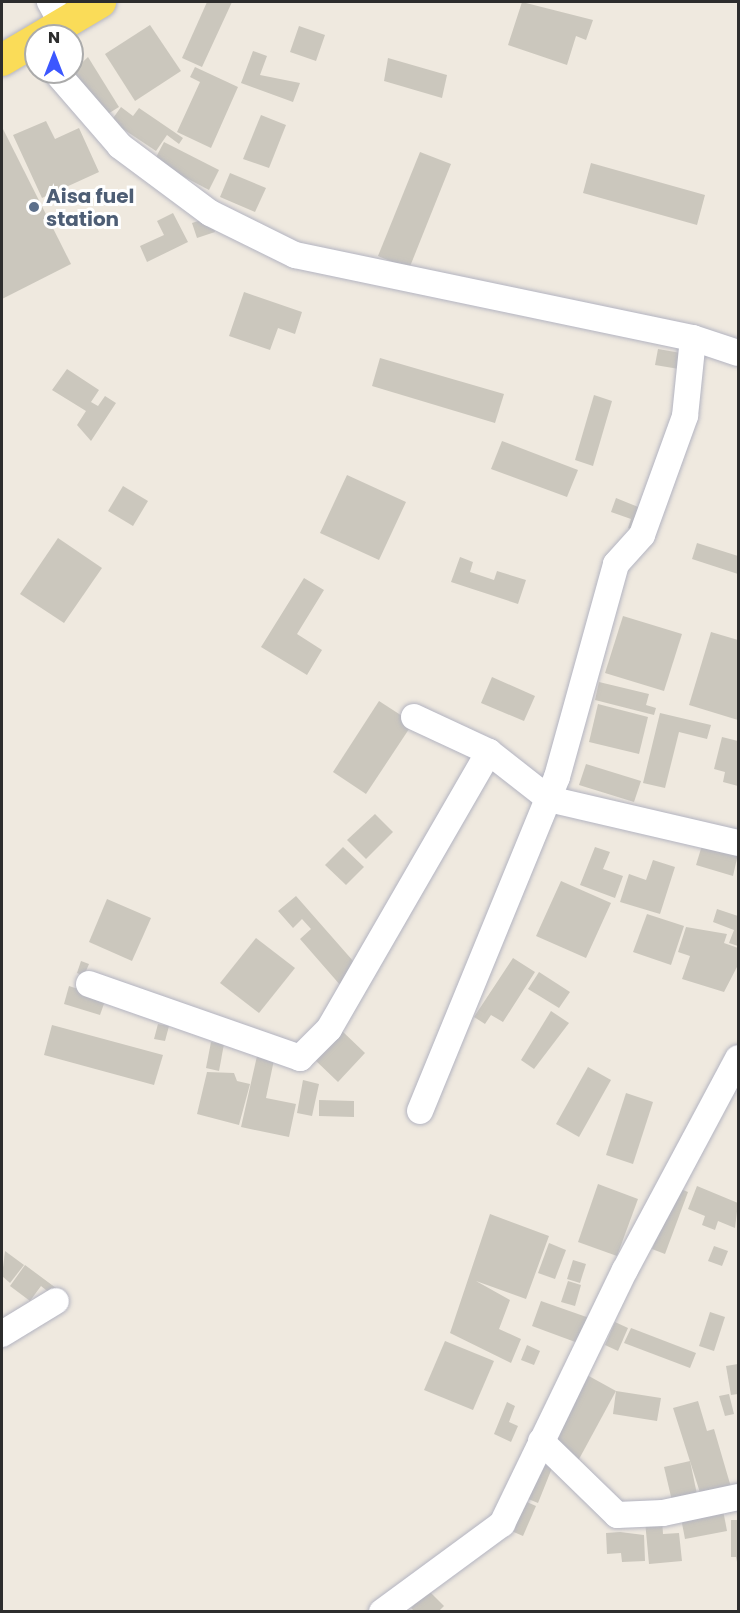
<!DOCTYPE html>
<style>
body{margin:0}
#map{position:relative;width:740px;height:1613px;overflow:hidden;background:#efe9df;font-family:Poppins,sans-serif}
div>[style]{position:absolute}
.building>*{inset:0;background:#cbc7bd}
.roads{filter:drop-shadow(0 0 2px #b3b4c1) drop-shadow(0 0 2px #b3b4c1)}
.minor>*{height:26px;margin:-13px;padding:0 13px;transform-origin:13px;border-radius:13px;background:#fff}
.major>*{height:32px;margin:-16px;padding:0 16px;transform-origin:16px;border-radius:16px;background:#fadc58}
.dots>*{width:16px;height:16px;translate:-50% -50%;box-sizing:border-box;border:3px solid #fff;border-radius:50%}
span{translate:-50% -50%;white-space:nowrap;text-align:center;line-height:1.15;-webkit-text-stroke:6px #fff;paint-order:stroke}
.service-label{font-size:20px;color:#4e5e75;font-weight:700}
.left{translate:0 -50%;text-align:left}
.frame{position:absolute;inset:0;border:3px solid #2d2d2d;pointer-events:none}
.north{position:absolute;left:24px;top:24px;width:60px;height:60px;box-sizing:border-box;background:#fff;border:2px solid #ababab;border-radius:50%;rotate:0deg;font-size:16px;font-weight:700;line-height:24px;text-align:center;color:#2d2d2d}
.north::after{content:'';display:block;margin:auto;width:21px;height:27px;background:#3c57ff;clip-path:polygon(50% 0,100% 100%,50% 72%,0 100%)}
</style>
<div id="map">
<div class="building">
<i style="clip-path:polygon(207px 2px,232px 2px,202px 67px,182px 58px)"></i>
<i style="clip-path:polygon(522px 2px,593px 20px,586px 40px,576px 36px,567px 65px,508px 45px)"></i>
<i style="clip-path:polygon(150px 25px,181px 71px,135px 101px,105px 54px)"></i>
<i style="clip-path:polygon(299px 26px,325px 35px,316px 61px,290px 52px)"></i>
<i style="clip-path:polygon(253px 51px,267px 56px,260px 75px,300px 83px,293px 102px,241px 83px)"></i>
<i style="clip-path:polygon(88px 57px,119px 107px,98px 120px,72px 72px)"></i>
<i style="clip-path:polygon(388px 58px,447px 75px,442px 98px,384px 81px)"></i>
<i style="clip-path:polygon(195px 67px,238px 87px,211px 148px,177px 132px,200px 82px,190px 77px)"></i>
<i style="clip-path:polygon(121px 107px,133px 116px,139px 108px,183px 138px,179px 144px,167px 135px,156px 151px,111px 121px)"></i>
<i style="clip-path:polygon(261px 115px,286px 125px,269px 168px,243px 159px)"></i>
<i style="clip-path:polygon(46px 121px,55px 139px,79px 128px,99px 172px,42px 198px,13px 135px)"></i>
<i style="clip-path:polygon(2px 127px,71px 264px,2px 299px)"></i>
<i style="clip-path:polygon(164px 142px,219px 170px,209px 190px,154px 161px)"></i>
<i style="clip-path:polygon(420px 152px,451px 164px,409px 269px,378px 256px)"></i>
<i style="clip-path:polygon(591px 163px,705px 195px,697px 225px,583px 193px)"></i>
<i style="clip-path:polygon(230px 173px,266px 188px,255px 212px,220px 197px)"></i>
<i style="clip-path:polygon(173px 213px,188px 242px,147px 262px,140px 246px,164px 235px,157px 221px)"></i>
<i style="clip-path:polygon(210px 217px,215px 232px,197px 238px,192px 223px)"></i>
<i style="clip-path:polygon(244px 292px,302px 312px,295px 334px,278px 328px,270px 350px,229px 336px)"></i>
<i style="clip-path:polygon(658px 349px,681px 353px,679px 369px,655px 365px)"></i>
<i style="clip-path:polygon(380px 358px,504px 394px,495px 423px,372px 386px)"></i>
<i style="clip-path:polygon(67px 369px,99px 390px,91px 402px,98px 406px,105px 396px,116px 403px,91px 441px,77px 425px,86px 411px,52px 390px)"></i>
<i style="clip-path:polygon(594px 395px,612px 401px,593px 466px,575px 460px)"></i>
<i style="clip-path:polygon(502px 441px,578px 470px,567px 497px,491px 469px)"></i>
<i style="clip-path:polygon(347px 475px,406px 502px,379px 560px,320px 533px)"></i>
<i style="clip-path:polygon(123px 486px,148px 501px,133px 526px,108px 511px)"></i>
<i style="clip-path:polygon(616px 498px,648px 511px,640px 532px,628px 528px,631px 519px,611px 512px)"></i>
<i style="clip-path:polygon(58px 538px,102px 568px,64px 623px,20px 594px)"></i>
<i style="clip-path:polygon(697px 543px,738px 556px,738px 574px,692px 559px)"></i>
<i style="clip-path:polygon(460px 557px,473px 562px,470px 572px,494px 580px,497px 571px,526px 580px,518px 604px,451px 582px)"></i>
<i style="clip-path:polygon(304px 578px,324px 590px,297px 634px,322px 650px,307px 675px,261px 647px)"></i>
<i style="clip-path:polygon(623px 616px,682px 634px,664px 691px,605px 673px)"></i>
<i style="clip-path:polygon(711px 632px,738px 640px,738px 720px,689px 705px)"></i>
<i style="clip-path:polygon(492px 677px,535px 696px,524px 721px,481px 703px)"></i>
<i style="clip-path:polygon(599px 682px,649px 694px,646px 705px,656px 708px,654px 715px,595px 700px)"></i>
<i style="clip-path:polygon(379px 701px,413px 723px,366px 794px,333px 772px)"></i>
<i style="clip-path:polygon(598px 704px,648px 717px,639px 754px,589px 742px)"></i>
<i style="clip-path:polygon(660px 713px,711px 725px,707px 739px,679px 732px,665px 788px,643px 783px)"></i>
<i style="clip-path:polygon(722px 737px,738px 741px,738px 786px,723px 782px,725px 772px,714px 769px)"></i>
<i style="clip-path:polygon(586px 764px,641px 781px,634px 802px,579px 785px)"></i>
<i style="clip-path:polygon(375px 814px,393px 832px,366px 859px,347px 840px)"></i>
<i style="clip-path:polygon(703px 842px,738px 854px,733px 876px,696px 865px)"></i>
<i style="clip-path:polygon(343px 847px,364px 867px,346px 885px,325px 865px)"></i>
<i style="clip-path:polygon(595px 847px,610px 852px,603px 869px,623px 876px,615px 898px,580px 885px)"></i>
<i style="clip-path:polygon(653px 860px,675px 867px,660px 914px,620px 902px,629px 874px,646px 880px)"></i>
<i style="clip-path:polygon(561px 881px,611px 903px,586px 958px,536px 936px)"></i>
<i style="clip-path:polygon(296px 896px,361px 970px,341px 986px,300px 939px,311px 929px,302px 919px,293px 928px,278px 911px)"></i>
<i style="clip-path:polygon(107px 899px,151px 918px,132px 961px,89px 942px)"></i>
<i style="clip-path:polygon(717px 909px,738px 916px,738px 946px,729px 943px,734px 930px,713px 922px)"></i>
<i style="clip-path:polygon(647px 914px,684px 926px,671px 965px,633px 952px)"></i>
<i style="clip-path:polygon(686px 927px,727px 934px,724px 943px,738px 948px,738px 965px,724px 992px,682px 979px,690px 956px,678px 952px)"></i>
<i style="clip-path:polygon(256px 938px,295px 968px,259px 1013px,220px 983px)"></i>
<i style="clip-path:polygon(513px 958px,535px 972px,503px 1022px,491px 1015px,485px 1024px,474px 1017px)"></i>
<i style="clip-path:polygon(81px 961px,89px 964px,84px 976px,77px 973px)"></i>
<i style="clip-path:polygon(539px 972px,570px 992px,559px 1008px,528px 989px)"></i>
<i style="clip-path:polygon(69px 986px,106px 998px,100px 1015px,64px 1004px)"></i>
<i style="clip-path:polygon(551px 1011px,569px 1023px,534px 1069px,521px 1060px)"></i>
<i style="clip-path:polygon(158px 1024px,169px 1026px,165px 1041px,154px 1039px)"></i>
<i style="clip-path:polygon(52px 1025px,163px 1055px,154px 1085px,44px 1055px)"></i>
<i style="clip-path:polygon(341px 1030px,365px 1053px,338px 1082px,314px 1059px)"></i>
<i style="clip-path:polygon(211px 1042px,224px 1044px,219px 1071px,206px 1068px)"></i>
<i style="clip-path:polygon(257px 1056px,274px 1060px,266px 1098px,296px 1104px,289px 1137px,241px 1127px)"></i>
<i style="clip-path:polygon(588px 1067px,611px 1080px,579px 1137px,556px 1124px)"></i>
<i style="clip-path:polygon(207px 1072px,234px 1073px,237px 1081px,250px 1084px,239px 1125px,197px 1114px)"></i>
<i style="clip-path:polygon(303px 1080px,319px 1084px,312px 1116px,297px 1113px)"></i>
<i style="clip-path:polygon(626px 1093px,653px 1102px,633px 1164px,606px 1155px)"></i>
<i style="clip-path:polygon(319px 1100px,354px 1101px,354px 1117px,319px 1116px)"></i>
<i style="clip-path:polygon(598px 1184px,638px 1199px,617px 1256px,578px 1242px)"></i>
<i style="clip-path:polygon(697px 1186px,738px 1203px,735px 1228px,718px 1221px,715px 1230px,702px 1225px,705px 1216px,688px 1209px)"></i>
<i style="clip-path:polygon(676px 1187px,688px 1192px,665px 1254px,652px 1249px)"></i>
<i style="clip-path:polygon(490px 1214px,549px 1236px,526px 1299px,476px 1281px,510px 1300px,499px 1329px,521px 1339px,511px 1363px,450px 1333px)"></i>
<i style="clip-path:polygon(549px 1243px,566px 1250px,555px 1279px,538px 1273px)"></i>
<i style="clip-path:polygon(714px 1246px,728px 1251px,722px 1266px,708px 1261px)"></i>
<i style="clip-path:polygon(5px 1251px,24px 1265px,10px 1283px,2px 1276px)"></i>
<i style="clip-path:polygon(573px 1260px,586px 1264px,580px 1283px,567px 1279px)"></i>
<i style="clip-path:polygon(25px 1265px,56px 1288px,51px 1294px,41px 1286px,30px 1301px,10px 1286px)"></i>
<i style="clip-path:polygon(568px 1281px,581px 1285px,575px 1306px,561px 1302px)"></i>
<i style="clip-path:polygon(541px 1301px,595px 1320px,586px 1346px,532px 1326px)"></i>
<i style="clip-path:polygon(710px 1312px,725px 1317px,714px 1351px,699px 1346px)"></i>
<i style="clip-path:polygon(615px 1322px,628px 1328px,618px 1351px,605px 1345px)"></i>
<i style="clip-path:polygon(631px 1328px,696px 1353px,690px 1368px,624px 1343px)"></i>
<i style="clip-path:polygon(445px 1341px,494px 1361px,473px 1410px,424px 1390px)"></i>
<i style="clip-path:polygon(527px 1345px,540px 1351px,534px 1365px,521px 1360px)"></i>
<i style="clip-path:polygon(738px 1364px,738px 1394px,731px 1395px,726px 1366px)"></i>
<i style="clip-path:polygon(587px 1375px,616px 1391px,578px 1461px,549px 1445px)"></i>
<i style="clip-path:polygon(616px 1391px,661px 1398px,657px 1421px,613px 1414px)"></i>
<i style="clip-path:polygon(729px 1394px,734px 1414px,725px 1416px,719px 1396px)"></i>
<i style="clip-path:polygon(698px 1401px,707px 1431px,714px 1429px,733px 1494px,703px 1502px,673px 1408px)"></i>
<i style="clip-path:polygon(507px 1402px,515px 1406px,509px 1422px,518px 1426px,511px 1442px,494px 1434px)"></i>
<i style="clip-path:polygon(535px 1461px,552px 1468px,538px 1503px,521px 1496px)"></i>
<i style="clip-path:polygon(690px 1461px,698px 1499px,673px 1505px,664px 1467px)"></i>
<i style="clip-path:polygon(520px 1499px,536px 1506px,523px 1536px,507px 1529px)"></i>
<i style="clip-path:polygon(723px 1510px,727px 1531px,685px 1539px,681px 1518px)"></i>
<i style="clip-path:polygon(662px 1519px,663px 1534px,679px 1533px,682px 1561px,649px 1564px,645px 1521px)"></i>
<i style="clip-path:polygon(731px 1520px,738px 1520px,738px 1567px,736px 1557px,731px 1557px)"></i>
<i style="clip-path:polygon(620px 1532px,644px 1535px,645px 1561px,622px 1562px,621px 1553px,607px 1554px,606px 1533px)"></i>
<i style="clip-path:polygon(429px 1591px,444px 1606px,438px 1612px,415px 1612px,411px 1608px)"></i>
</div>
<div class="roads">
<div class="minor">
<i style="left:50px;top:2px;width:23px;rotate:61deg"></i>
<i style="left:56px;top:72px;width:98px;rotate:49.1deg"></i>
<i style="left:120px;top:146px;width:112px;rotate:36.7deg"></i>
<i style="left:210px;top:213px;width:95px;rotate:26.3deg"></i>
<i style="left:295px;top:255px;width:407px;rotate:11.8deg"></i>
<i style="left:693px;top:338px;width:47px;rotate:18.4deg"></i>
<i style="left:414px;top:717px;width:83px;rotate:25deg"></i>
<i style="left:489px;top:752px;width:76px;rotate:38.1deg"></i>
<i style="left:549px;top:799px;width:194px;rotate:13.1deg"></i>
<i style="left:89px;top:984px;width:224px;rotate:19.3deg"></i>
<i style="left:300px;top:1058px;width:41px;rotate:-45deg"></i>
<i style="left:329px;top:1029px;width:320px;rotate:-60deg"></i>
<i style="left:420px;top:1111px;width:361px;rotate:-67.7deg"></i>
<i style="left:557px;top:777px;width:221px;rotate:-74.5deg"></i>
<i style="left:616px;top:564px;width:39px;rotate:-48deg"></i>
<i style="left:642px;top:535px;width:127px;rotate:-70.1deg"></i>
<i style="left:685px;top:416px;width:78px;rotate:-84.1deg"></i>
<i style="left:2px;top:1334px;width:63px;rotate:-31.4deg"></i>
<i style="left:541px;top:1441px;width:106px;rotate:44.2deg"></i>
<i style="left:617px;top:1515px;width:46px;rotate:-2.5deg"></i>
<i style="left:663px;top:1513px;width:77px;rotate:-12deg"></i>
<i style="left:382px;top:1612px;width:149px;rotate:-36.3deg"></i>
<i style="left:502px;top:1524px;width:282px;rotate:-64.2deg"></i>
<i style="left:625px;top:1270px;width:240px;rotate:-61.9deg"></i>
</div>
<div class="major">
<i style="left:2px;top:60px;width:114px;rotate:-30.6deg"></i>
</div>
</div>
<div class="dots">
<i style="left:34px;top:207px;background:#5c6f8a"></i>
</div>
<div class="service-label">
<span class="left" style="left:46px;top:208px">Aisa fuel<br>station</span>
</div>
<div class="frame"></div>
<div class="north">N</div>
</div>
